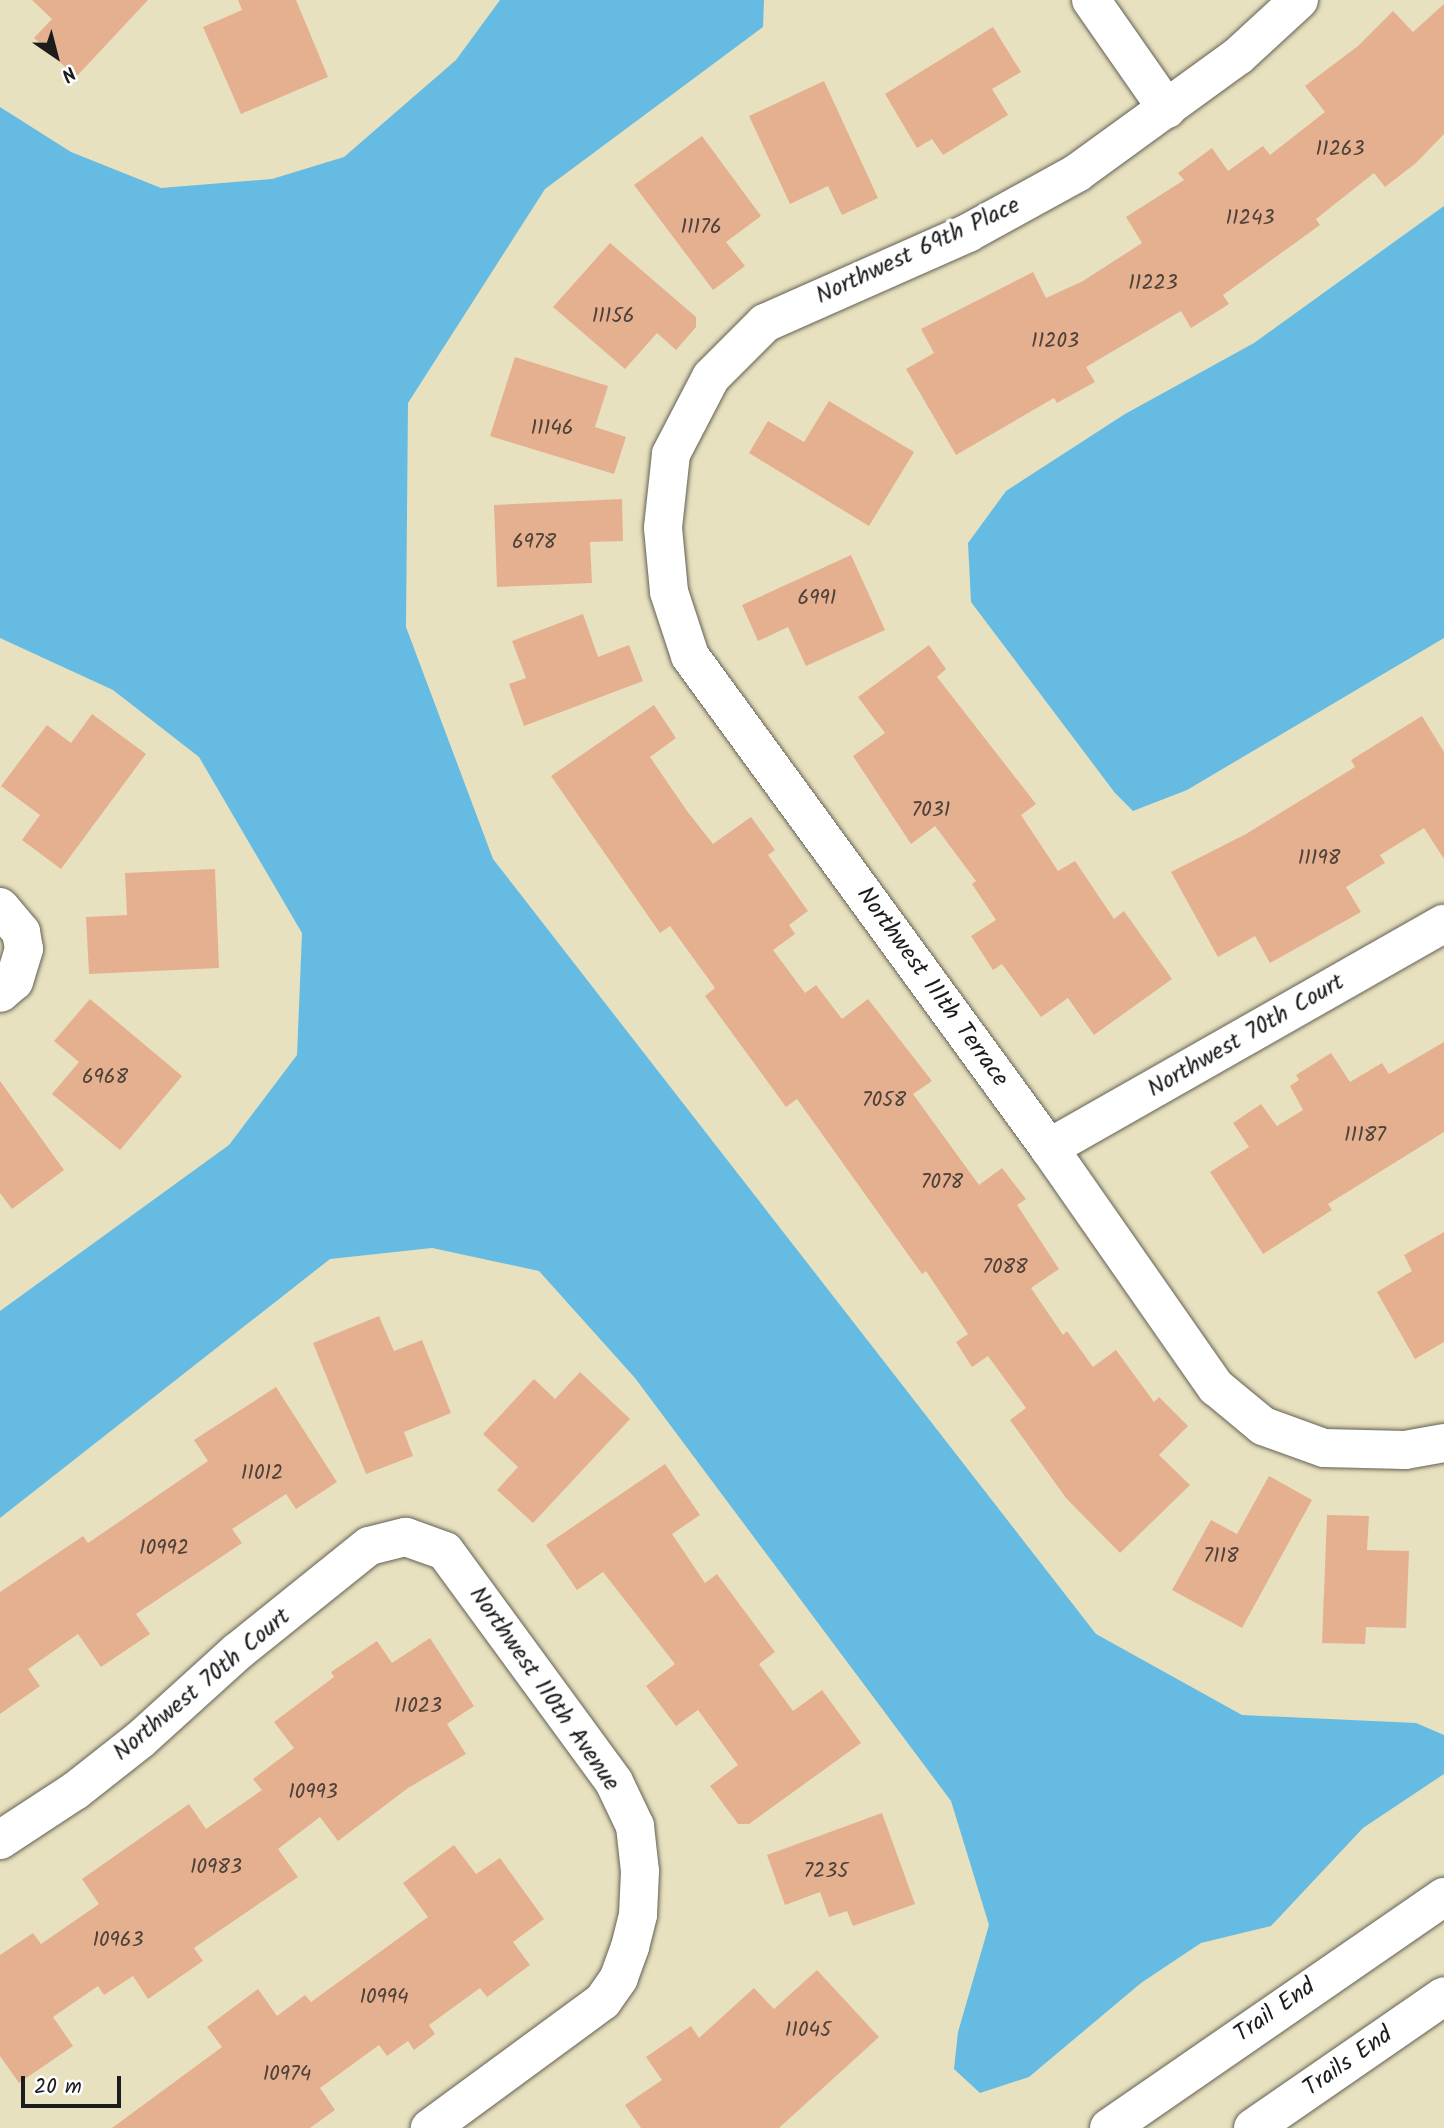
<!DOCTYPE html>
<style>
body{margin:0}
#map{position:relative;width:1444px;height:2128px;overflow:hidden;background:#e8e1bf;font-family:Kalam,sans-serif}
div>[style]{position:absolute}
.water>*{inset:0;background:#66bbe2}
.building>*{inset:0;background:#e5b08f}
.roads{filter:drop-shadow(0 0 2px #636155) drop-shadow(0 0 2px #636155)}
.minor>*{height:38px;margin:-19px;padding:0 19px;transform-origin:19px;border-radius:19px;background:#fff}
.tertiary>*{height:38px;margin:-19px;padding:0 19px;transform-origin:19px;border-radius:19px;background:#fff}
span{translate:-50% -50%;white-space:nowrap;text-align:center;line-height:1.15;-webkit-text-stroke:7px #fff;paint-order:stroke}
.number-label{font-size:21px;color:#4e4139}
.number-label span{-webkit-text-stroke-width:0}
.street-label{font-size:24px;color:#1c1c1c}
.north{position:absolute;left:21px;top:21px;width:70px;height:70px;-webkit-text-stroke:5px #fff;paint-order:stroke;rotate:145deg;font-size:19px;font-weight:700;line-height:28px;text-align:center;color:#1c1c1c}
.north::after{content:'';display:block;margin:auto;width:24px;height:32px;background:#1c1c1c;clip-path:polygon(50% 0,100% 100%,50% 72%,0 100%)}
.scale{position:absolute;left:21px;top:2076px;width:100px;height:32px;box-sizing:border-box;border:4px solid #1c1c1c;border-top:0;padding-left:9px;font-size:21px;line-height:24px;white-space:nowrap;color:#1c1c1c;-webkit-text-stroke:5px #fff;paint-order:stroke}
</style>
<div id="map">
<div class="water">
<i style="clip-path:polygon(500px 0,764px 0,763px 27px,545px 189px,408px 403px,406px 627px,493px 859px,1096px 1634px,1242px 1715px,1416px 1723px,1444px 1735px,1444px 1774px,1363px 1828px,1271px 1926px,1201px 1943px,1141px 1983px,1029px 2077px,980px 2093px,954px 2069px,958px 2032px,989px 1925px,951px 1801px,635px 1378px,539px 1271px,432px 1248px,330px 1259px,0 1518px,0 1311px,229px 1145px,297px 1055px,302px 933px,199px 757px,113px 690px,0 638px,0 107px,71px 152px,161px 188px,272px 179px,344px 157px,456px 60px)"></i>
<i style="clip-path:polygon(1444px 206px,1444px 638px,1187px 790px,1133px 811px,1115px 793px,971px 602px,968px 543px,1006px 491px,1125px 414px,1254px 343px)"></i>
</div>
<div class="building">
<i style="clip-path:polygon(32px 0,148px 0,76px 77px,34px 38px,52px 19px)"></i>
<i style="clip-path:polygon(238px 0,296px 0,328px 77px,241px 114px,203px 27px,242px 10px)"></i>
<i style="clip-path:polygon(1444px 4px,1444px 134px,1416px 163px,1385px 187px,1374px 173px,1316px 219px,1320px 225px,1223px 295px,1229px 304px,1191px 328px,1181px 311px,1086px 367px,1095px 382px,1057px 403px,1054px 398px,956px 455px,906px 369px,934px 353px,921px 329px,1033px 272px,1046px 298px,1083px 281px,1142px 243px,1126px 217px,1184px 180px,1178px 173px,1212px 148px,1228px 171px,1263px 146px,1270px 155px,1325px 112px,1305px 86px,1358px 46px,1393px 11px,1413px 32px)"></i>
<i style="clip-path:polygon(993px 27px,1021px 72px,992px 89px,1008px 115px,943px 155px,932px 139px,917px 148px,885px 94px)"></i>
<i style="clip-path:polygon(824px 81px,878px 198px,842px 215px,828px 186px,790px 204px,749px 116px)"></i>
<i style="clip-path:polygon(702px 136px,761px 216px,726px 242px,745px 266px,713px 290px,634px 185px)"></i>
<i style="clip-path:polygon(610px 243px,696px 317px,696px 327px,676px 350px,657px 333px,625px 369px,553px 307px)"></i>
<i style="clip-path:polygon(515px 357px,608px 386px,595px 427px,626px 437px,614px 474px,490px 436px)"></i>
<i style="clip-path:polygon(829px 401px,914px 452px,869px 526px,749px 453px,768px 421px,804px 442px)"></i>
<i style="clip-path:polygon(622px 499px,623px 541px,590px 542px,592px 583px,497px 587px,494px 505px)"></i>
<i style="clip-path:polygon(851px 555px,885px 630px,806px 666px,788px 627px,758px 641px,742px 605px)"></i>
<i style="clip-path:polygon(583px 614px,598px 657px,629px 645px,643px 681px,524px 726px,509px 684px,526px 678px,512px 641px)"></i>
<i style="clip-path:polygon(929px 645px,946px 669px,937px 677px,1036px 804px,1021px 815px,1058px 871px,1075px 861px,1114px 919px,1124px 911px,1172px 979px,1094px 1035px,1068px 998px,1041px 1017px,1002px 964px,993px 970px,971px 936px,996px 920px,972px 884px,976px 881px,935px 826px,911px 844px,853px 756px,885px 733px,858px 697px)"></i>
<i style="clip-path:polygon(654px 705px,676px 738px,650px 757px,687px 811px,713px 844px,751px 817px,775px 850px,768px 855px,808px 911px,789px 925px,795px 934px,773px 950px,805px 993px,816px 985px,842px 1019px,868px 999px,932px 1081px,913px 1094px,979px 1185px,1002px 1168px,1026px 1199px,1017px 1205px,1059px 1269px,1031px 1288px,1063px 1335px,1067px 1331px,1093px 1367px,1116px 1350px,1154px 1402px,1159px 1397px,1188px 1426px,1159px 1455px,1190px 1485px,1120px 1553px,1066px 1498px,1010px 1420px,1026px 1408px,988px 1356px,972px 1367px,956px 1342px,968px 1334px,926px 1271px,922px 1274px,797px 1099px,786px 1107px,705px 996px,715px 988px,670px 926px,660px 933px,551px 776px)"></i>
<i style="clip-path:polygon(92px 714px,146px 754px,61px 869px,22px 840px,40px 815px,1px 786px,47px 725px,71px 743px)"></i>
<i style="clip-path:polygon(1422px 716px,1444px 752px,1444px 859px,1424px 828px,1380px 855px,1385px 863px,1346px 887px,1361px 912px,1270px 963px,1255px 936px,1218px 957px,1171px 872px,1246px 834px,1355px 767px,1351px 760px)"></i>
<i style="clip-path:polygon(215px 869px,219px 968px,89px 974px,86px 917px,127px 915px,125px 873px)"></i>
<i style="clip-path:polygon(90px 999px,182px 1076px,120px 1150px,52px 1094px,79px 1062px,54px 1041px)"></i>
<i style="clip-path:polygon(1444px 1042px,1444px 1132px,1328px 1204px,1332px 1210px,1263px 1254px,1210px 1172px,1249px 1147px,1233px 1123px,1261px 1104px,1277px 1126px,1303px 1110px,1290px 1086px,1299px 1080px,1296px 1075px,1331px 1053px,1350px 1082px,1382px 1063px,1389px 1074px)"></i>
<i style="clip-path:polygon(0 1081px,64px 1170px,12px 1209px,0 1193px)"></i>
<i style="clip-path:polygon(1444px 1232px,1444px 1342px,1415px 1359px,1377px 1292px,1412px 1271px,1404px 1255px)"></i>
<i style="clip-path:polygon(379px 1316px,394px 1351px,422px 1340px,451px 1413px,404px 1432px,413px 1456px,366px 1474px,313px 1343px)"></i>
<i style="clip-path:polygon(580px 1372px,630px 1419px,533px 1523px,497px 1490px,518px 1467px,483px 1434px,534px 1379px,555px 1399px)"></i>
<i style="clip-path:polygon(276px 1387px,337px 1482px,296px 1509px,286px 1494px,232px 1529px,242px 1543px,136px 1614px,150px 1634px,101px 1667px,78px 1634px,28px 1669px,40px 1686px,0 1714px,0 1592px,83px 1536px,88px 1543px,208px 1461px,194px 1440px)"></i>
<i style="clip-path:polygon(665px 1464px,700px 1515px,672px 1534px,705px 1583px,717px 1574px,775px 1652px,759px 1664px,793px 1711px,822px 1690px,861px 1743px,749px 1824px,738px 1824px,710px 1786px,738px 1765px,698px 1710px,676px 1726px,646px 1686px,675px 1664px,603px 1572px,577px 1590px,546px 1545px)"></i>
<i style="clip-path:polygon(1269px 1476px,1312px 1500px,1242px 1628px,1172px 1590px,1211px 1520px,1237px 1534px)"></i>
<i style="clip-path:polygon(1327px 1515px,1369px 1516px,1367px 1550px,1409px 1551px,1406px 1628px,1366px 1627px,1365px 1644px,1322px 1643px)"></i>
<i style="clip-path:polygon(430px 1638px,474px 1706px,447px 1724px,466px 1754px,408px 1788px,338px 1841px,320px 1817px,278px 1849px,298px 1877px,194px 1948px,203px 1961px,148px 1999px,133px 1976px,104px 1995px,98px 1986px,53px 2017px,73px 2046px,19px 2083px,0 2056px,0 1955px,33px 1933px,41px 1944px,99px 1904px,82px 1879px,189px 1804px,206px 1829px,262px 1790px,253px 1779px,294px 1748px,274px 1722px,334px 1677px,331px 1672px,377px 1641px,392px 1663px)"></i>
<i style="clip-path:polygon(882px 1813px,915px 1904px,853px 1926px,847px 1911px,829px 1917px,820px 1892px,785px 1905px,767px 1855px)"></i>
<i style="clip-path:polygon(454px 1845px,476px 1874px,500px 1858px,544px 1919px,513px 1942px,530px 1965px,487px 1997px,480px 1988px,429px 2025px,435px 2034px,414px 2050px,408px 2041px,387px 2056px,379px 2045px,320px 2088px,335px 2110px,310px 2128px,112px 2128px,222px 2047px,207px 2027px,258px 1989px,277px 2016px,305px 1995px,311px 2002px,428px 1917px,403px 1883px)"></i>
<i style="clip-path:polygon(817px 1970px,879px 2037px,779px 2128px,641px 2128px,625px 2105px,662px 2080px,646px 2057px,691px 2026px,699px 2038px,754px 1988px,774px 2009px)"></i>
</div>
<div class="roads">
<div class="minor">
<i style="left:1091px;top:0;width:133px;rotate:55.1deg"></i>
<i style="left:1299px;top:0;width:83px;rotate:137.4deg"></i>
<i style="left:1238px;top:56px;width:199px;rotate:144deg"></i>
<i style="left:1077px;top:173px;width:124px;rotate:151.2deg"></i>
<i style="left:968px;top:233px;width:222px;rotate:156.1deg"></i>
<i style="left:765px;top:323px;width:76px;rotate:135deg"></i>
<i style="left:711px;top:377px;width:87px;rotate:117.5deg"></i>
<i style="left:671px;top:454px;width:74px;rotate:96.2deg"></i>
<i style="left:663px;top:528px;width:64px;rotate:84.6deg"></i>
<i style="left:669px;top:592px;width:67px;rotate:71.8deg"></i>
<i style="left:690px;top:656px;width:609px;rotate:53.88deg"></i>
<i style="left:1049px;top:1148px;width:292px;rotate:55.1deg"></i>
<i style="left:1216px;top:1387px;width:61px;rotate:39.7deg"></i>
<i style="left:1263px;top:1426px;width:65px;rotate:19.8deg"></i>
<i style="left:1324px;top:1448px;width:81px;rotate:1.4deg"></i>
<i style="left:1405px;top:1450px;width:40px;rotate:-10deg"></i>
<i style="left:0;top:907px;width:33px;rotate:50deg"></i>
<i style="left:21px;top:932px;width:17px;rotate:80deg"></i>
<i style="left:24px;top:949px;width:34px;rotate:107deg"></i>
<i style="left:14px;top:981px;width:18px;rotate:139deg"></i>
<i style="left:1049px;top:1148px;width:454px;rotate:-29.6deg"></i>
<i style="left:0;top:1840px;width:90px;rotate:-33.2deg"></i>
<i style="left:75px;top:1791px;width:84px;rotate:-38.2deg"></i>
<i style="left:141px;top:1739px;width:130px;rotate:-42.2deg"></i>
<i style="left:237px;top:1652px;width:169px;rotate:-38.8deg"></i>
<i style="left:369px;top:1546px;width:38px;rotate:-14deg"></i>
<i style="left:406px;top:1537px;width:41px;rotate:19.7deg"></i>
<i style="left:445px;top:1551px;width:286px;rotate:53.8deg"></i>
<i style="left:614px;top:1782px;width:49px;rotate:64.5deg"></i>
<i style="left:635px;top:1826px;width:45px;rotate:83.7deg"></i>
<i style="left:640px;top:1871px;width:44px;rotate:92.6deg"></i>
<i style="left:638px;top:1915px;width:33px;rotate:104deg"></i>
<i style="left:630px;top:1947px;width:33px;rotate:110deg"></i>
<i style="left:619px;top:1978px;width:28px;rotate:125deg"></i>
<i style="left:603px;top:2001px;width:215px;rotate:143.7deg"></i>
</div>
<div class="tertiary">
<i style="left:1109px;top:2128px;width:407px;rotate:-34.6deg"></i>
<i style="left:1253px;top:2128px;width:232px;rotate:-34.6deg"></i>
</div>
</div>
<div class="number-label">
<span style="left:1340px;top:150px">11263</span>
<span style="left:1250px;top:219px">11243</span>
<span style="left:701px;top:228px">11176</span>
<span style="left:1153px;top:284px">11223</span>
<span style="left:613px;top:317px">11156</span>
<span style="left:1055px;top:342px">11203</span>
<span style="left:552px;top:429px">11146</span>
<span style="left:534px;top:543px">6978</span>
<span style="left:817px;top:599px">6991</span>
<span style="left:931px;top:811px">7031</span>
<span style="left:1319px;top:859px">11198</span>
<span style="left:105px;top:1078px">6968</span>
<span style="left:884px;top:1101px">7058</span>
<span style="left:1365px;top:1136px">11187</span>
<span style="left:942px;top:1183px">7078</span>
<span style="left:1005px;top:1268px">7088</span>
<span style="left:262px;top:1474px">11012</span>
<span style="left:164px;top:1549px">10992</span>
<span style="left:1221px;top:1557px">7118</span>
<span style="left:418px;top:1707px">11023</span>
<span style="left:313px;top:1793px">10993</span>
<span style="left:216px;top:1868px">10983</span>
<span style="left:826px;top:1872px">7235</span>
<span style="left:118px;top:1941px">10963</span>
<span style="left:384px;top:1998px">10994</span>
<span style="left:808px;top:2031px">11045</span>
<span style="left:287px;top:2075px">10974</span>
</div>
<div class="street-label">
<span style="left:918px;top:251px;rotate:-25deg">Northwest 69th Place</span>
<span style="left:932px;top:987px;rotate:54deg">Northwest 111th Terrace</span>
<span style="left:1246px;top:1036px;rotate:-30deg">Northwest 70th Court</span>
<span style="left:202px;top:1685px;rotate:-40deg">Northwest 70th Court</span>
<span style="left:544px;top:1689px;rotate:55deg">Northwest 110th Avenue</span>
<span style="left:1275px;top:2011px;rotate:-35deg">Trail End</span>
<span style="left:1348px;top:2062px;rotate:-35deg">Trails End</span>
</div>
<div class="north">N</div>
<div class="scale">20 m</div>
</div>
